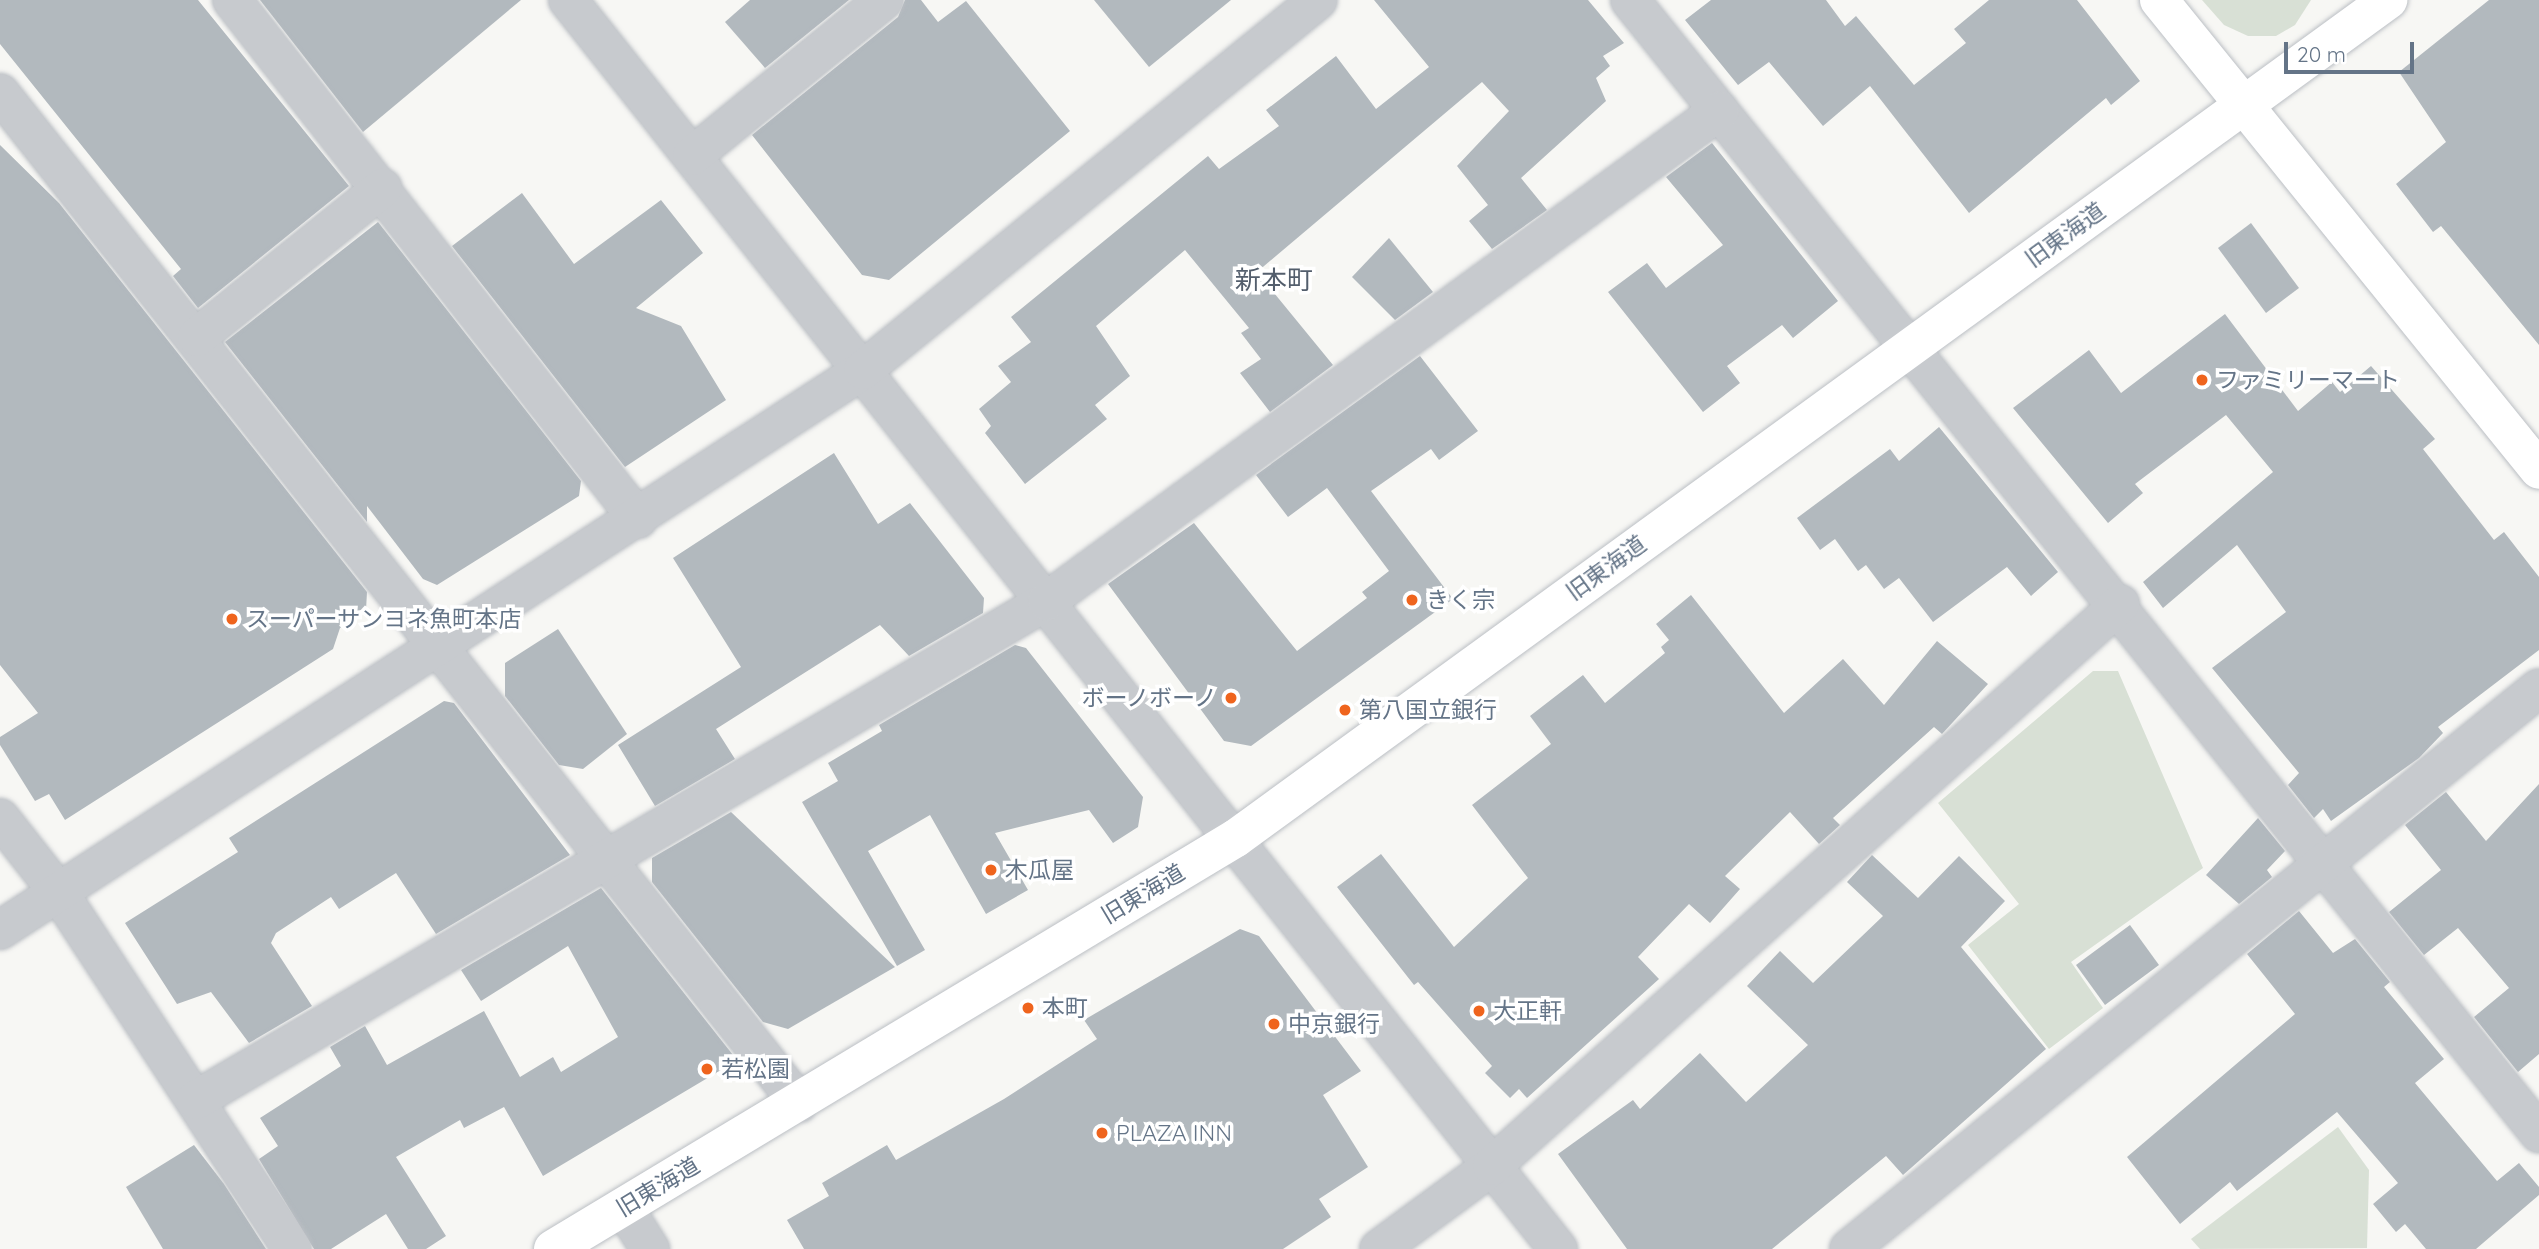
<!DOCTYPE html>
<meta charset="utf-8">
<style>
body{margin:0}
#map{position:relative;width:2539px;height:1249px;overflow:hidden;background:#f7f7f4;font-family:Quicksand,"Noto Sans JP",sans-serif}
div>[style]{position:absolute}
.green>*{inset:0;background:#d8e0d5}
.building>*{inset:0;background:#b2b9be}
.roads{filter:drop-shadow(0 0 2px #bbbfc4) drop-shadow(0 0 2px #bbbfc4)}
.street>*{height:38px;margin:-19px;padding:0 19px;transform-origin:19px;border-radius:19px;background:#c7cace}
.secondary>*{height:38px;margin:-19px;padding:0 19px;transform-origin:19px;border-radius:19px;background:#fff}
.dots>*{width:19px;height:19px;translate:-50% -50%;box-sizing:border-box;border:4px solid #fff;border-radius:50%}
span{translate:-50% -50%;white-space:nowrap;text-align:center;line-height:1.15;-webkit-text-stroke:7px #fff;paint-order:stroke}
.street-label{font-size:23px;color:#647487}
.poi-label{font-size:23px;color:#647487}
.left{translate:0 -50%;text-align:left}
.right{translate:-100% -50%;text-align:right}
.quarter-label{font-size:26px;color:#535e6c}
.scale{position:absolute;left:2284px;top:42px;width:130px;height:32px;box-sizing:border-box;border:4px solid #647487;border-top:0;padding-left:9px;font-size:21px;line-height:24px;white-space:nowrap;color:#647487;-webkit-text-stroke:5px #fff;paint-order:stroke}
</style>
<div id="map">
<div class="green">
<i style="clip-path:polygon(2202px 0,2311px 0,2295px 25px,2276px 36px,2248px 36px,2224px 25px)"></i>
<i style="clip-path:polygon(2093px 671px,2118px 671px,2203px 868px,2071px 962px,2103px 1008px,2049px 1049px,1968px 945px,2019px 904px,1938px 803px)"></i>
<i style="clip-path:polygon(2338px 1127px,2369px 1170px,2367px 1248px,2200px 1249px,2191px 1239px)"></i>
</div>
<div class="building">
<i style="clip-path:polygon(0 0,198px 0,349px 186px,198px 308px,173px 276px,181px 269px,0 44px)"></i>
<i style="clip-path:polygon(260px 0,521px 0,363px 132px)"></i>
<i style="clip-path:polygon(750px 0,849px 0,765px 68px,725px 22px)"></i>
<i style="clip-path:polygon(905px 0,921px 0,938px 22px,966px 1px,1070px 131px,889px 280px,862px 275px,752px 135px,898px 17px)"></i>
<i style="clip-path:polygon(1094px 0,1231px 0,1149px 67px)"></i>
<i style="clip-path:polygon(1374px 0,1588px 0,1624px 43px,1603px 56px,1610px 66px,1596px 78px,1606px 101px,1521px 178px,1547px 210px,1492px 249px,1469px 221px,1488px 205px,1457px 166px,1509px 111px,1482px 82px,1257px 272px,1333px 365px,1270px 412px,1240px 373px,1261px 359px,1241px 333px,1249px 328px,1185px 250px,1096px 326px,1130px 376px,1095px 405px,1107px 419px,1025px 484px,985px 433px,991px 426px,979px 409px,1011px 382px,998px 366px,1031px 342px,1011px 317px,1208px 156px,1219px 169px,1279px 126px,1266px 110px,1336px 56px,1376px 109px,1429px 67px)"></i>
<i style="clip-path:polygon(1711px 0,1826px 0,1845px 26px,1856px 16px,1914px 85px,1966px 43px,1954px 29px,1989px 0,2077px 0,2140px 81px,2111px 105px,2106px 98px,1969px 213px,1870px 86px,1823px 126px,1769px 62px,1738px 85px,1685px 20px)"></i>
<i style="clip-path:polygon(2489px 0,2539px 0,2539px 345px,2441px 226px,2433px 232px,2396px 184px,2446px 142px,2399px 72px)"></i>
<i style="clip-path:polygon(1712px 143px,1838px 301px,1793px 338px,1782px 325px,1727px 366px,1740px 383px,1703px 412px,1608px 292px,1647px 263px,1666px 288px,1723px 245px,1666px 177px)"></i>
<i style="clip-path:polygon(0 145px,59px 203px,367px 592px,366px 610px,340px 628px,333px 649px,65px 820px,49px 794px,35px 801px,0 745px,0 737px,38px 713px,0 665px)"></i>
<i style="clip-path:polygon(522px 193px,574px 264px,661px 200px,703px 253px,636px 308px,681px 326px,726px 400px,625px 467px,452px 246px)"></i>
<i style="clip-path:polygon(378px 222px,581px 481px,579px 496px,437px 585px,423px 579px,367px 506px,367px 522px,225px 342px)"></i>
<i style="clip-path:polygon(2251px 223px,2299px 288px,2266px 313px,2218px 248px)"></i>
<i style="clip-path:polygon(1389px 238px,1433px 292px,1395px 320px,1352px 277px)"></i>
<i style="clip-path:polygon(2225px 314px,2298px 411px,2332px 382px,2340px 392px,2371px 366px,2435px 439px,2423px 449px,2494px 540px,2504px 532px,2539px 577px,2539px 650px,2438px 727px,2443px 733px,2419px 758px,2331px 821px,2323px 809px,2314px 818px,2288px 785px,2299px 773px,2212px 668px,2286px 612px,2237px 545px,2163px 608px,2143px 582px,2273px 472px,2226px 415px,2135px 484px,2143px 493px,2108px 523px,2013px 408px,2089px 350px,2121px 393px)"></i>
<i style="clip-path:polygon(1420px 356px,1478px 431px,1439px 460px,1431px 449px,1371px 491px,1453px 599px,1251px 746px,1224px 741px,1108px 584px,1194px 523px,1297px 651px,1367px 598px,1362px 592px,1389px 571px,1327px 488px,1288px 517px,1256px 475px)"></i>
<i style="clip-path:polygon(1939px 427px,2058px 572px,2031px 596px,2007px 567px,1933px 622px,1899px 578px,1884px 589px,1866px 565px,1858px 571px,1835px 539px,1820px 550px,1797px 518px,1890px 449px,1899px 461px)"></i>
<i style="clip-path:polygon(834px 453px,878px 524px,910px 503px,984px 598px,983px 613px,909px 656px,880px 625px,716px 729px,735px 759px,655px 806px,618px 745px,741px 667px,673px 558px)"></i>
<i style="clip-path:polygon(1691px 595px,1784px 713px,1843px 659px,1884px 705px,1937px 641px,1988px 684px,1942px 734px,1934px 727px,1833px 818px,1840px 825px,1819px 844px,1790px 812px,1725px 876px,1740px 889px,1710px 923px,1689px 904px,1638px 957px,1659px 979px,1527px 1098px,1519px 1089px,1510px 1098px,1485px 1073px,1492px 1066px,1418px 982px,1414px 985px,1337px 887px,1381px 854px,1454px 947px,1528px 878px,1472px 805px,1551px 744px,1530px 716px,1583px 675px,1605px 703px,1665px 653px,1661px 647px,1669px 640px,1656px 624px)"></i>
<i style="clip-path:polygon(558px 629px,627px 734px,583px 769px,559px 765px,505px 696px,505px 663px)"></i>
<i style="clip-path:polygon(1015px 645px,1026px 648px,1143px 797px,1138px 827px,1113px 843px,1089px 810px,995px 833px,1028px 890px,986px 914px,930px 815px,868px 851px,925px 950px,897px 966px,802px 802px,838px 781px,828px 763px,882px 731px,879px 725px)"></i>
<i style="clip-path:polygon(444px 701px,454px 703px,570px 855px,436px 934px,396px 873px,339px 909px,331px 897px,276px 933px,271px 943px,312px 1006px,249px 1043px,211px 992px,177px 1004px,125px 923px,238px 852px,229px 838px)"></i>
<i style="clip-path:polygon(2539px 784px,2539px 1054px,2518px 1072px,2474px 1017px,2509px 988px,2458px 928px,2424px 955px,2389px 912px,2441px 870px,2405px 825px,2446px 792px,2486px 841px)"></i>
<i style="clip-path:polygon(731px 812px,895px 967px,788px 1029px,763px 1022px,652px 882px,652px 858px)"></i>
<i style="clip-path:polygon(2258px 818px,2285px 851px,2267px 870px,2272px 877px,2239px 904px,2206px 875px)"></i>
<i style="clip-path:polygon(1872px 855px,1918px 898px,1959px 856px,2005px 901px,1961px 947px,2046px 1049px,1903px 1175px,1886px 1156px,1772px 1249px,1627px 1249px,1558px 1154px,1633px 1100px,1640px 1109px,1700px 1053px,1746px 1102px,1808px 1045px,1747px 986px,1780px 951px,1813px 983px,1883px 916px,1847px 882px)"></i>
<i style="clip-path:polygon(601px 888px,733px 1055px,726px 1067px,543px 1176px,504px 1107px,464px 1128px,460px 1120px,396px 1157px,446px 1236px,426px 1249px,408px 1249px,386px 1214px,331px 1249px,314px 1249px,259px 1159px,278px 1146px,260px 1118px,341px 1066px,330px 1047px,365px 1026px,387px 1065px,484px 1011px,520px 1077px,553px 1057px,561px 1072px,618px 1037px,568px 946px,481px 1001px,461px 970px)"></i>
<i style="clip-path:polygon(2299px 911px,2333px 953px,2355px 939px,2390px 982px,2384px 987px,2444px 1059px,2415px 1083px,2497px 1181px,2519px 1163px,2539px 1187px,2539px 1195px,2476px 1249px,2426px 1249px,2405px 1224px,2396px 1232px,2373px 1204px,2398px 1183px,2337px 1112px,2237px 1191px,2230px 1182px,2180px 1224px,2127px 1157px,2295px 1014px,2247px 954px)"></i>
<i style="clip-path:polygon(2130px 925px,2159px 965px,2105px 1005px,2076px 965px)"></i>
<i style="clip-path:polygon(1240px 929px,1259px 936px,1361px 1071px,1323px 1095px,1368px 1167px,1319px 1199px,1331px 1217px,1283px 1249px,804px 1249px,787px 1220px,829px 1196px,822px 1183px,887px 1145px,896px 1160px,1004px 1099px,1097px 1039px,1084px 1020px)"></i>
<i style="clip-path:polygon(194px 1145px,224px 1184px,266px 1249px,163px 1249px,126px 1187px)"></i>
</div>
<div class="roads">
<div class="street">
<i style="left:232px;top:0;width:659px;rotate:51.96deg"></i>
<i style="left:568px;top:0;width:1594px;rotate:51.6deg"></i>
<i style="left:1630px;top:0;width:1453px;rotate:51.26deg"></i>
<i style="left:0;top:93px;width:1288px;rotate:51.65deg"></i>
<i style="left:692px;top:156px;width:247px;rotate:-39.1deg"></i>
<i style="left:197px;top:337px;width:238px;rotate:-38.8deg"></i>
<i style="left:0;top:818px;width:95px;rotate:51.8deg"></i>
<i style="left:59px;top:893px;width:425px;rotate:56.8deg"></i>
<i style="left:0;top:930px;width:1029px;rotate:-32.98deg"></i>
<i style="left:863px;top:370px;width:586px;rotate:-39.12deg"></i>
<i style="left:196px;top:1100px;width:987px;rotate:-30.39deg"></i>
<i style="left:1047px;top:601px;width:832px;rotate:-36.1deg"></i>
<i style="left:624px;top:1208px;width:49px;rotate:57.6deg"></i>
<i style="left:1379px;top:1249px;width:140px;rotate:-36.3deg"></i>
<i style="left:1492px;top:1166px;width:843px;rotate:-41.83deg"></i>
<i style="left:1849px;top:1249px;width:889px;rotate:-39.11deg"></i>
</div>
<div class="secondary">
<i style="left:2159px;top:0;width:604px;rotate:51.04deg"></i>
<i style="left:553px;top:1249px;width:797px;rotate:-31.04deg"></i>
<i style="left:1236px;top:838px;width:1425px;rotate:-36.03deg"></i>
</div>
</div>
<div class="dots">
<i style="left:2202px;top:380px;background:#ef641d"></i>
<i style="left:1412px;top:600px;background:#ef641d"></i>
<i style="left:232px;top:619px;background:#ef641d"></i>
<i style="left:1231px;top:698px;background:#ef641d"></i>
<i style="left:1345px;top:710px;background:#ef641d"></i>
<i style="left:991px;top:870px;background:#ef641d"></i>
<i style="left:1028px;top:1008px;background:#ef641d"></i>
<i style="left:1479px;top:1011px;background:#ef641d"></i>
<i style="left:1274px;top:1024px;background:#ef641d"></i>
<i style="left:707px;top:1069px;background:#ef641d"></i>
<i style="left:1102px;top:1133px;background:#ef641d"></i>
</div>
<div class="street-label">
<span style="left:2065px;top:235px;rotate:-36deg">旧東海道</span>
<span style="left:1606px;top:568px;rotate:-36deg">旧東海道</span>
<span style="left:1143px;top:894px;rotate:-31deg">旧東海道</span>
<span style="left:658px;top:1187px;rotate:-31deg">旧東海道</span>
</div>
<div class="poi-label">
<span class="left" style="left:2216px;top:380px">ファミリーマート</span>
<span class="left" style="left:1426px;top:600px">きく宗</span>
<span class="left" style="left:246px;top:619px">スーパーサンヨネ魚町本店</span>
<span class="right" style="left:1217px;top:698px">ボーノボーノ</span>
<span class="left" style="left:1359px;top:710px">第八国立銀行</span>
<span class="left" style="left:1005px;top:870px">木瓜屋</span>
<span class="left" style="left:1042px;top:1008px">本町</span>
<span class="left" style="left:1493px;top:1011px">大正軒</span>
<span class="left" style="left:1288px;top:1024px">中京銀行</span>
<span class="left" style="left:721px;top:1069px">若松園</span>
<span class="left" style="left:1116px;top:1133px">PLAZA INN</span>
</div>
<div class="quarter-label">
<span style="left:1274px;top:280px">新本町</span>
</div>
<div class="scale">20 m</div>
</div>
